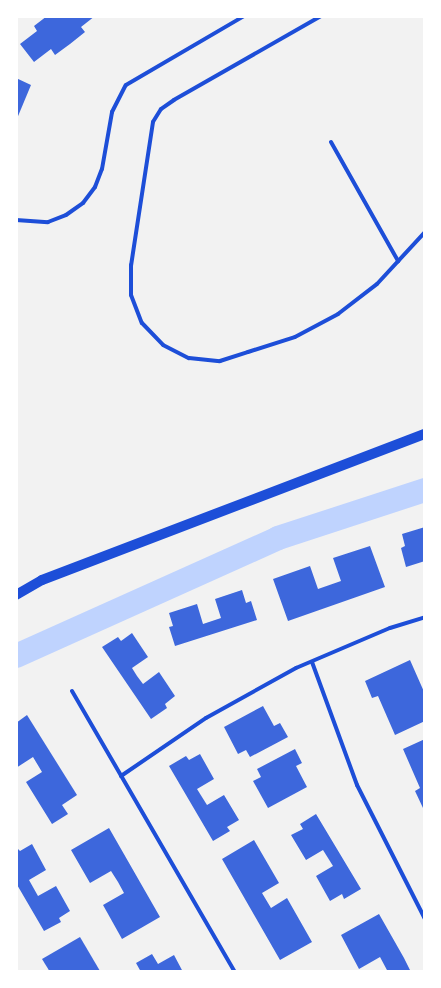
<!DOCTYPE html>
<style>
body{margin:0}
#map{position:relative;width:441px;height:988px;overflow:hidden;background:#f2f2f2;font-family:"Open Sans",sans-serif}
div>[style]{position:absolute}
.canal>*{height:24px;margin:-12px;padding:0 12px;transform-origin:12px;border-radius:12px;background:#bfd3fe}
.building>*{inset:0;background:#3d67dc}
.service>*{height:4px;margin:-2px;padding:0 2px;transform-origin:2px;border-radius:2px;background:#1d4ed8}
.secondary>*{height:10px;margin:-5px;padding:0 5px;transform-origin:5px;border-radius:5px;background:#1d4ed8}
span{translate:-50% -50%;white-space:nowrap;text-align:center;line-height:1.15;-webkit-text-stroke:4.5px #fff;paint-order:stroke}
.frame{position:absolute;inset:0;border:18px solid #fff;pointer-events:none}
</style>
<div id="map">
<div class="canal">
<i style="left:16px;top:656px;width:287px;rotate:-24.2deg"></i>
<i style="left:278px;top:538px;width:155px;rotate:-18.1deg"></i>
</div>
<div class="building">
<i style="clip-path:polygon(47px 16px,95px 16px,81px 27px,85px 32px,70px 44px,55px 55px,51px 49px,34px 62px,20px 44px,37px 31px,34px 26px)"></i>
<i style="clip-path:polygon(16px 78px,31px 85px,16px 121px)"></i>
<i style="clip-path:polygon(425px 527px,425px 561px,406px 567px,401px 548px,405px 546px,402px 534px)"></i>
<i style="clip-path:polygon(370px 546px,385px 587px,288px 621px,273px 579px,310px 566px,318px 589px,341px 581px,333px 558px)"></i>
<i style="clip-path:polygon(242px 590px,246px 603px,251px 601px,257px 620px,175px 646px,169px 627px,173px 626px,169px 613px,197px 604px,203px 624px,221px 618px,215px 599px)"></i>
<i style="clip-path:polygon(132px 633px,148px 657px,132px 668px,137px 676px,143px 684px,159px 672px,175px 696px,165px 704px,167px 708px,151px 719px,102px 647px,118px 637px,121px 641px)"></i>
<i style="clip-path:polygon(410px 660px,425px 694px,425px 721px,395px 735px,378px 696px,372px 698px,365px 681px)"></i>
<i style="clip-path:polygon(263px 706px,274px 726px,280px 723px,288px 737px,250px 757px,246px 750px,238px 754px,224px 727px)"></i>
<i style="clip-path:polygon(27px 715px,77px 795px,62px 805px,68px 814px,52px 824px,26px 782px,42px 772px,33px 757px,16px 768px,16px 723px)"></i>
<i style="clip-path:polygon(425px 739px,425px 807px,423px 808px,415px 791px,420px 788px,403px 749px)"></i>
<i style="clip-path:polygon(295px 749px,302px 763px,296px 766px,307px 787px,268px 808px,253px 781px,261px 777px,257px 769px)"></i>
<i style="clip-path:polygon(200px 754px,214px 779px,197px 789px,207px 805px,224px 795px,239px 820px,227px 827px,230px 831px,213px 841px,169px 766px,186px 756px,189px 760px)"></i>
<i style="clip-path:polygon(316px 814px,361px 889px,344px 899px,342px 894px,330px 901px,316px 876px,333px 866px,323px 850px,306px 860px,291px 835px,303px 829px,300px 824px)"></i>
<i style="clip-path:polygon(109px 828px,160px 917px,122px 939px,103px 905px,124px 893px,118px 882px,111px 871px,90px 883px,71px 850px)"></i>
<i style="clip-path:polygon(254px 840px,279px 883px,262px 893px,271px 908px,287px 898px,312px 942px,280px 960px,222px 859px)"></i>
<i style="clip-path:polygon(32px 844px,46px 870px,29px 880px,38px 896px,56px 886px,70px 911px,59px 918px,61px 922px,44px 931px,16px 883px,16px 847px,20px 851px)"></i>
<i style="clip-path:polygon(379px 914px,404px 958px,411px 972px,388px 972px,380px 957px,359px 969px,341px 935px)"></i>
<i style="clip-path:polygon(80px 937px,100px 971px,50px 972px,42px 959px)"></i>
<i style="clip-path:polygon(152px 954px,158px 964px,174px 955px,183px 972px,141px 972px,136px 963px)"></i>
</div>
<div class="service">
<i style="left:321px;top:16px;width:169px;rotate:150.3deg"></i>
<i style="left:174px;top:100px;width:16px;rotate:145deg"></i>
<i style="left:161px;top:109px;width:15px;rotate:122deg"></i>
<i style="left:153px;top:122px;width:145px;rotate:98.7deg"></i>
<i style="left:131px;top:265px;width:30px;rotate:90deg"></i>
<i style="left:131px;top:295px;width:30px;rotate:69deg"></i>
<i style="left:142px;top:323px;width:30px;rotate:46deg"></i>
<i style="left:163px;top:345px;width:29px;rotate:27deg"></i>
<i style="left:189px;top:358px;width:31px;rotate:6deg"></i>
<i style="left:220px;top:361px;width:29px;rotate:-18deg"></i>
<i style="left:248px;top:352px;width:49px;rotate:-17.7deg"></i>
<i style="left:295px;top:337px;width:49px;rotate:-28.1deg"></i>
<i style="left:338px;top:314px;width:49px;rotate:-37.6deg"></i>
<i style="left:377px;top:284px;width:71px;rotate:-47.3deg"></i>
<i style="left:331px;top:142px;width:137px;rotate:60.6deg"></i>
<i style="left:16px;top:220px;width:32px;rotate:4deg"></i>
<i style="left:48px;top:222px;width:19px;rotate:-21deg"></i>
<i style="left:66px;top:215px;width:21px;rotate:-35deg"></i>
<i style="left:83px;top:203px;width:20px;rotate:-53deg"></i>
<i style="left:95px;top:187px;width:19px;rotate:-69deg"></i>
<i style="left:102px;top:169px;width:58px;rotate:-80deg"></i>
<i style="left:112px;top:112px;width:30px;rotate:-63deg"></i>
<i style="left:126px;top:85px;width:137px;rotate:-30.3deg"></i>
<i style="left:312px;top:662px;width:131px;rotate:69.9deg"></i>
<i style="left:357px;top:785px;width:150px;rotate:63.1deg"></i>
<i style="left:72px;top:691px;width:325px;rotate:59.9deg"></i>
<i style="left:121px;top:776px;width:103px;rotate:-34.3deg"></i>
<i style="left:206px;top:718px;width:103px;rotate:-29.1deg"></i>
<i style="left:296px;top:668px;width:102px;rotate:-23.1deg"></i>
<i style="left:390px;top:628px;width:37px;rotate:-17deg"></i>
</div>
<div class="secondary">
<i style="left:16px;top:595px;width:30px;rotate:-30deg"></i>
<i style="left:42px;top:580px;width:410px;rotate:-20.9deg"></i>
</div>
<div class="frame"></div>
</div>
